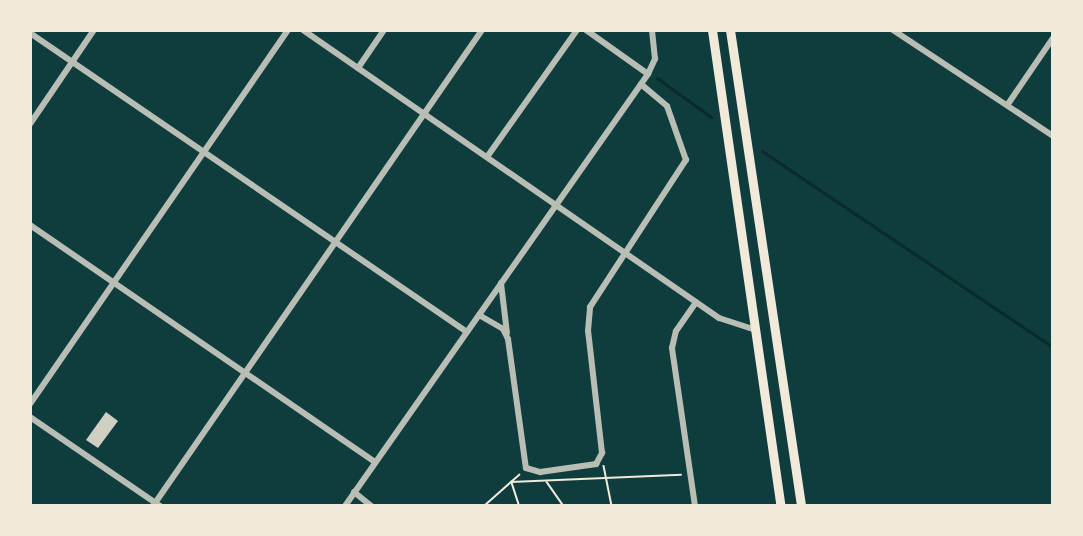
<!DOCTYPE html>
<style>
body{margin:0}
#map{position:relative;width:1083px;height:536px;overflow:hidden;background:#0f3d3e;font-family:"Asap Condensed",sans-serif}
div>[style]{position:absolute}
.stream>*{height:3px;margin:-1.5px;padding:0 1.5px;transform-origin:1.5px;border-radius:1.5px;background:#0a2a2b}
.building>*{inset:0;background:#cfcfc3}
.path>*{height:1.5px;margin:-0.75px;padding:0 0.75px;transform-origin:0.75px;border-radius:0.75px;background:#f1e9da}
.minor>*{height:6px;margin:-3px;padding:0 3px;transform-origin:3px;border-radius:3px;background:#b8beb3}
.trunk>*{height:9px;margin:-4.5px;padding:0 4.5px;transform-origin:4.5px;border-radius:4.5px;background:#f1e9da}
span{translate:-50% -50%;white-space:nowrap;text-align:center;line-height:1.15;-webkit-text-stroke:5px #f1e9da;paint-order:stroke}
.frame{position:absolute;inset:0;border:32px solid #f1e9da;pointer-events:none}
</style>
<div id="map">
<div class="stream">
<i style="left:657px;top:78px;width:67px;rotate:35.8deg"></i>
<i style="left:762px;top:151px;width:351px;rotate:34deg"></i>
</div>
<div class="building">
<i style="clip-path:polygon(106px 412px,118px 421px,98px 448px,86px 440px)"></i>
</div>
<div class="path">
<i style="left:604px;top:466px;width:41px;rotate:78.7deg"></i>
<i style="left:547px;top:482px;width:29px;rotate:55deg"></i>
<i style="left:484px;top:506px;width:47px;rotate:-41.5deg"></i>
<i style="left:519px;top:506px;width:25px;rotate:-108deg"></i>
<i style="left:511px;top:482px;width:170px;rotate:-2.4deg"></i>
</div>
<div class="minor">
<i style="left:303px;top:30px;width:506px;rotate:34.7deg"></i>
<i style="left:719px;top:318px;width:38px;rotate:18deg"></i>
<i style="left:586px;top:30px;width:76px;rotate:35.4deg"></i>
<i style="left:893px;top:30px;width:192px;rotate:33.5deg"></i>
<i style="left:30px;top:33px;width:529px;rotate:34.38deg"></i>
<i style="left:358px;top:68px;width:46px;rotate:-55.6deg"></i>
<i style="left:1008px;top:104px;width:80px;rotate:-55.7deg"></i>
<i style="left:30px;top:124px;width:114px;rotate:-55.8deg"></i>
<i style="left:487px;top:157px;width:156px;rotate:-54.7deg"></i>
<i style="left:30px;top:225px;width:419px;rotate:34.5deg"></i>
<i style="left:501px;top:283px;width:50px;rotate:83.2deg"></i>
<i style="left:479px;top:315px;width:28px;rotate:30deg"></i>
<i style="left:503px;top:329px;width:11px;rotate:63deg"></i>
<i style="left:508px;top:339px;width:130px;rotate:82.1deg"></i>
<i style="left:526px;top:468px;width:15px;rotate:16deg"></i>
<i style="left:540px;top:472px;width:57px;rotate:-8.1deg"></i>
<i style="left:596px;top:464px;width:13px;rotate:-61deg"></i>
<i style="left:602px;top:453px;width:123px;rotate:-96.5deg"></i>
<i style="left:588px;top:331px;width:24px;rotate:-85deg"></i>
<i style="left:590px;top:307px;width:176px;rotate:-56.9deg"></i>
<i style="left:686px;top:160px;width:57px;rotate:-109.4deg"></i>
<i style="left:667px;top:106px;width:34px;rotate:-140deg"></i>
<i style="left:30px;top:404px;width:454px;rotate:-55.4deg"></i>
<i style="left:30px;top:417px;width:158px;rotate:34.4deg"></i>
<i style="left:354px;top:492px;width:22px;rotate:39deg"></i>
<i style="left:153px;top:506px;width:579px;rotate:-55.35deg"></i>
<i style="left:345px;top:506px;width:528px;rotate:-54.95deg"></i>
<i style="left:648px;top:74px;width:17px;rotate:-65deg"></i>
<i style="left:655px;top:59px;width:29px;rotate:-96deg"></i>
<i style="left:695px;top:506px;width:160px;rotate:-98.3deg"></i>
<i style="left:672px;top:348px;width:17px;rotate:-77deg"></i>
<i style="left:676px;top:331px;width:35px;rotate:-55deg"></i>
</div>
<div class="trunk">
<i style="left:712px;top:30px;width:481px;rotate:81.8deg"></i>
<i style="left:730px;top:30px;width:481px;rotate:81.5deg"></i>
</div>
<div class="frame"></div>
</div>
